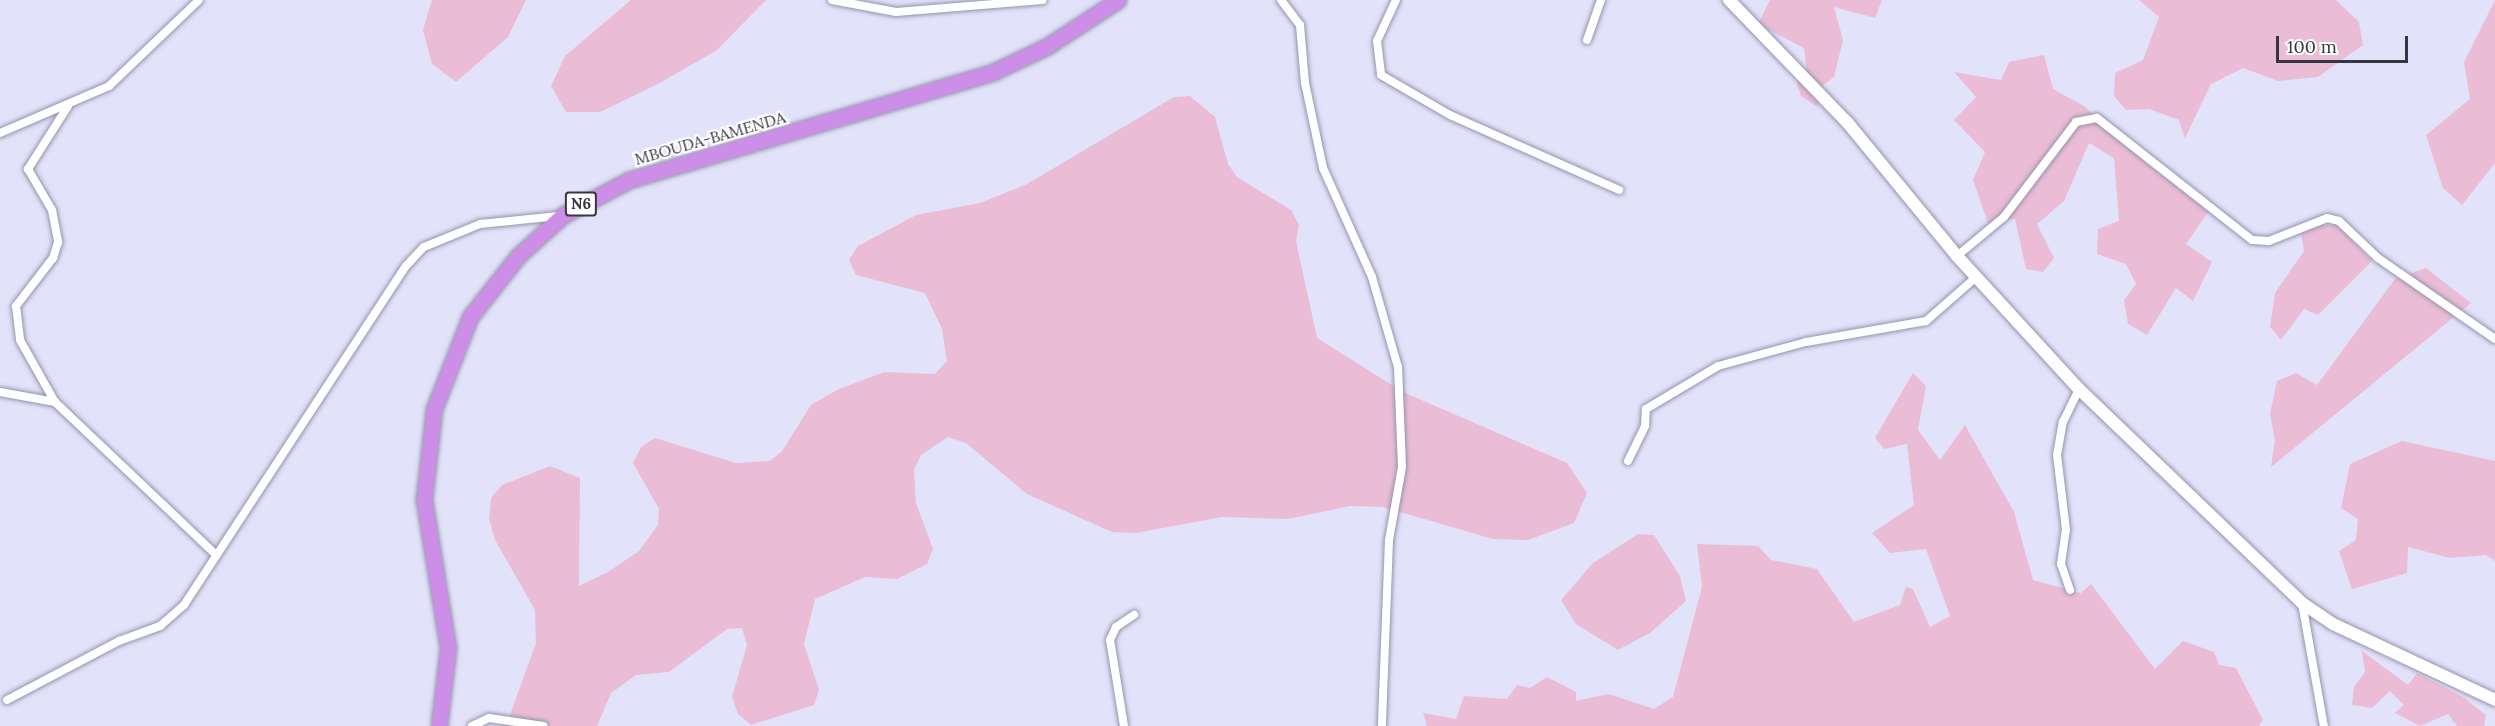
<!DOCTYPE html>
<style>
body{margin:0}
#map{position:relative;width:2495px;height:726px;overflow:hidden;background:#e2e2fb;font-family:Lora,serif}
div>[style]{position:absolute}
.green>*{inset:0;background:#ebbcd6}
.roads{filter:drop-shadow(0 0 2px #9594ac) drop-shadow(0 0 2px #9594ac)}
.street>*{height:8px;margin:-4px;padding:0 4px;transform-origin:4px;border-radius:4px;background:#fff}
.secondary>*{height:12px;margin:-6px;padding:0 6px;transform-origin:6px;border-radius:6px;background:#fff}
.highway>*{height:15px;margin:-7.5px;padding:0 7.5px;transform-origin:7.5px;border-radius:7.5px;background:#cc8ee7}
span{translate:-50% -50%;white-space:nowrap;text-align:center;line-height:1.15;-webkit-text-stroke:4.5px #fff;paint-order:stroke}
.shield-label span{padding:2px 4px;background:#fff;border:2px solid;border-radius:4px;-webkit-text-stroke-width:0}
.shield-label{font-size:15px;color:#363640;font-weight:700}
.street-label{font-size:16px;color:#363640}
.scale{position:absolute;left:2276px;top:36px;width:132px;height:27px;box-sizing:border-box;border:3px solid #363640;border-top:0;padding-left:8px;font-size:18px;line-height:21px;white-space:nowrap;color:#363640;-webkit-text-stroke:4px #fff;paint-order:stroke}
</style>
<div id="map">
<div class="green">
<i style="clip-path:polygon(432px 0,526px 0,508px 37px,456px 82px,432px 64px,423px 30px)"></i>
<i style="clip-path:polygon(631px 0,766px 0,717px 50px,658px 84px,600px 112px,566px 112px,551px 86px,565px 56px)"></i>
<i style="clip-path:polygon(1770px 0,1882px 0,1875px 18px,1834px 7px,1843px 40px,1834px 77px,1822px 86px,1818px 107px,1801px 96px,1797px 84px,1807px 74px,1804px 48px,1758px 24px)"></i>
<i style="clip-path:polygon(2139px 0,2336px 0,2359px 22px,2363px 45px,2318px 77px,2278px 81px,2243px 68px,2211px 84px,2185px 138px,2179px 120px,2149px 109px,2126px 110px,2114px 96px,2115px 73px,2143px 60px,2159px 17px)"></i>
<i style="clip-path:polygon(2495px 0,2495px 163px,2462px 205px,2443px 188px,2426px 135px,2470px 99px,2464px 62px)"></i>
<i style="clip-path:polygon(2044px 55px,2053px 89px,2084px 106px,2148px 165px,2209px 211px,2186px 244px,2212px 262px,2193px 301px,2176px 288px,2147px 335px,2128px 324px,2124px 300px,2136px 284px,2126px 264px,2097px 254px,2098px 229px,2119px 221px,2114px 158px,2089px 143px,2064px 201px,2037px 224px,2054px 258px,2043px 272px,2026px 269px,2015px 219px,1988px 223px,1973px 180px,1985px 152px,1954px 120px,1976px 97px,1954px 72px,2001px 80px,2009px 62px)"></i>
<i style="clip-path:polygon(1190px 96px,1215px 117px,1228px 164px,1237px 177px,1291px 210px,1299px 225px,1296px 241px,1317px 338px,1403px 392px,1567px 463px,1587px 493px,1574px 523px,1528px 540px,1493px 539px,1383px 507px,1350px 506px,1288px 519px,1222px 517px,1136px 533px,1112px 532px,1027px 494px,966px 443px,948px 437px,921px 455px,914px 470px,916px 503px,933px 549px,927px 564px,897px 579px,865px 577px,815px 599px,804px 644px,819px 690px,814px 705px,751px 725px,738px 714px,732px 697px,747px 645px,742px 628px,727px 629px,669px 672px,636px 675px,611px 693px,597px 726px,506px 726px,536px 643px,535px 610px,495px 540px,489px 519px,491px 498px,502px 485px,550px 466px,580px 478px,579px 586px,608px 572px,639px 551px,658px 525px,659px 509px,633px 463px,641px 447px,655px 438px,736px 463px,770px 461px,782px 451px,811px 405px,837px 390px,884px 372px,935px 374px,947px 361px,942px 329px,925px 293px,856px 275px,849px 260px,858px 246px,916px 215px,980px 203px,1027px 184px,1174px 97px)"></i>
<i style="clip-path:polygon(2318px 225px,2337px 225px,2372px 261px,2318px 315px,2304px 309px,2281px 340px,2270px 327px,2275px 293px,2304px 251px,2301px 234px)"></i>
<i style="clip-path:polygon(2426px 268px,2471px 303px,2271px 467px,2275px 440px,2270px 414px,2277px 381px,2296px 373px,2317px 385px,2395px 279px)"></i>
<i style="clip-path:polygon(1913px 373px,1926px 386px,1918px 430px,1940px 460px,1965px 425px,2014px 512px,2033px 580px,2081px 593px,2091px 584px,2155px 669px,2183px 641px,2214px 652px,2219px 665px,2236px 668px,2263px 720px,2259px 726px,1427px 726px,1423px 713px,1456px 719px,1464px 696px,1507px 699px,1517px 685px,1530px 688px,1547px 677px,1576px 692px,1576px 701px,1609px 694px,1654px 709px,1673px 697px,1702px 587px,1697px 544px,1758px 546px,1771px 560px,1817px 569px,1854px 622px,1900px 605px,1906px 587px,1913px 589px,1930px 627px,1950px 616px,1926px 549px,1890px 553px,1872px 533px,1914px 505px,1907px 444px,1884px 449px,1875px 438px)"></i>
<i style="clip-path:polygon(2402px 441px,2495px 461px,2495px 561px,2486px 555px,2450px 558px,2408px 547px,2407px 573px,2352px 589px,2339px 551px,2356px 540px,2358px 519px,2341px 508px,2350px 464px)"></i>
<i style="clip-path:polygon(1638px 534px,1654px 535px,1680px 576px,1686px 601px,1650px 633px,1618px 650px,1576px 624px,1561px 600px,1593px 563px)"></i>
<i style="clip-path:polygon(2362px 651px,2408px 685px,2417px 673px,2463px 697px,2486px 715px,2484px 726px,2457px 726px,2448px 714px,2420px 726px,2395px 713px,2404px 705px,2390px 691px,2372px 708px,2352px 705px,2354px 687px,2365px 672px)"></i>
</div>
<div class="roads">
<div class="street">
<i style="left:832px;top:0;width:65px;rotate:10.6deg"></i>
<i style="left:896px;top:12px;width:147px;rotate:-4.7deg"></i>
<i style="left:1281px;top:0;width:31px;rotate:53deg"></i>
<i style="left:1300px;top:25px;width:58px;rotate:85.1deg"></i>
<i style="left:1305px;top:83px;width:87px;rotate:78deg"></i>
<i style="left:1323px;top:168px;width:120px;rotate:65.8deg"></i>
<i style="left:1372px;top:277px;width:94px;rotate:73.9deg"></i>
<i style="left:1398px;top:367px;width:100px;rotate:87.7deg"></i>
<i style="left:1402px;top:467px;width:74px;rotate:100.1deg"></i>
<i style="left:1389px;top:540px;width:186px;rotate:92.2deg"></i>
<i style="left:1396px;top:0;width:45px;rotate:114.9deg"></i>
<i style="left:1377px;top:41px;width:34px;rotate:83deg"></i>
<i style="left:1381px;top:75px;width:80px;rotate:30.1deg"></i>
<i style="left:1450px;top:115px;width:185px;rotate:23.9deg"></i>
<i style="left:1587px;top:40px;width:42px;rotate:-70.7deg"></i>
<i style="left:68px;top:106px;width:75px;rotate:122.4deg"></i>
<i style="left:28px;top:169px;width:48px;rotate:59.7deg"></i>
<i style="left:52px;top:210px;width:33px;rotate:79deg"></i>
<i style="left:58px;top:242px;width:17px;rotate:107deg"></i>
<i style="left:53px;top:258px;width:61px;rotate:127.6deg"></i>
<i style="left:16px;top:306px;width:34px;rotate:83deg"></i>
<i style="left:20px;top:340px;width:71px;rotate:60.6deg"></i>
<i style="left:55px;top:402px;width:221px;rotate:43.5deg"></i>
<i style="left:0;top:133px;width:119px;rotate:-23.3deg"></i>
<i style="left:109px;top:86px;width:124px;rotate:-43.7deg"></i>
<i style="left:1957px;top:256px;width:61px;rotate:-39.7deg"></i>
<i style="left:2004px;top:217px;width:119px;rotate:-52.8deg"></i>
<i style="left:2076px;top:122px;width:21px;rotate:-11deg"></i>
<i style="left:2097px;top:118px;width:197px;rotate:38.2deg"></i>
<i style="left:2252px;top:240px;width:17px;rotate:3deg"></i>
<i style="left:2269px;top:241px;width:62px;rotate:-21.6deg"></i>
<i style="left:2327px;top:218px;width:12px;rotate:14deg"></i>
<i style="left:2339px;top:221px;width:54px;rotate:43.5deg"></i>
<i style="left:2378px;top:258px;width:142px;rotate:34.7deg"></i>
<i style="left:0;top:392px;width:56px;rotate:10.3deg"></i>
<i style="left:1628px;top:461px;width:39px;rotate:-64deg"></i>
<i style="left:1645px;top:426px;width:17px;rotate:-87deg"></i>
<i style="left:1646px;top:409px;width:84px;rotate:-30.8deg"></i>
<i style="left:1718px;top:366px;width:91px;rotate:-15.3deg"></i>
<i style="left:1806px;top:342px;width:122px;rotate:-9.9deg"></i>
<i style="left:1926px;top:321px;width:67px;rotate:-41.3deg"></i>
<i style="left:2070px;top:590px;width:28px;rotate:-109deg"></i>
<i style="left:2061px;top:564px;width:34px;rotate:-82deg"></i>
<i style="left:2066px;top:530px;width:76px;rotate:-96.8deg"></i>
<i style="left:2057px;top:455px;width:34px;rotate:-80deg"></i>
<i style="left:2063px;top:422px;width:37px;rotate:-64deg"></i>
<i style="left:2302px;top:603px;width:125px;rotate:79.9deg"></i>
<i style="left:7px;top:700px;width:127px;rotate:-27.8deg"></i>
<i style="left:119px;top:641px;width:44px;rotate:-20.1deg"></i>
<i style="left:160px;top:626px;width:32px;rotate:-41deg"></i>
<i style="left:184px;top:605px;width:405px;rotate:-56.8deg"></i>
<i style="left:406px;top:266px;width:26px;rotate:-47deg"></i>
<i style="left:424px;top:247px;width:61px;rotate:-22.3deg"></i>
<i style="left:480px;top:224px;width:79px;rotate:-5.8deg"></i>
<i style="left:472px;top:726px;width:19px;rotate:-25deg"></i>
<i style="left:489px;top:718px;width:55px;rotate:8.4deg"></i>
<i style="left:1124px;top:726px;width:87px;rotate:-99.2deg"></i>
<i style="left:1110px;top:640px;width:14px;rotate:-65deg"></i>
<i style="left:1116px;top:627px;width:22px;rotate:-34deg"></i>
</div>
<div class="secondary">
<i style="left:1729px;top:0;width:170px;rotate:46deg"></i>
<i style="left:1847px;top:122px;width:173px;rotate:50.6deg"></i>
<i style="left:1957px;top:256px;width:180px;rotate:47.5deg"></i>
<i style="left:2079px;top:389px;width:309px;rotate:43.8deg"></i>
<i style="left:2302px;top:603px;width:37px;rotate:34deg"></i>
<i style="left:2333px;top:624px;width:179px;rotate:25.1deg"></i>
</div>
<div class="highway">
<i style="left:439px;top:726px;width:79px;rotate:-83.4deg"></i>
<i style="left:448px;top:648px;width:151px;rotate:-99.2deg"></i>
<i style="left:424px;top:499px;width:91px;rotate:-83.7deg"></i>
<i style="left:434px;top:409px;width:99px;rotate:-68.6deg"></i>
<i style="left:470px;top:317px;width:78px;rotate:-51.8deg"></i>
<i style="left:518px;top:256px;width:61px;rotate:-42.3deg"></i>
<i style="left:563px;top:215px;width:75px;rotate:-27.9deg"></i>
<i style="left:629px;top:180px;width:380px;rotate:-16.5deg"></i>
<i style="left:993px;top:72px;width:59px;rotate:-25.3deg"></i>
<i style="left:1046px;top:47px;width:86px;rotate:-33.1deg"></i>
</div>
</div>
<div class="shield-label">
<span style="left:581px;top:204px">N6</span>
</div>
<div class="street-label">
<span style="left:710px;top:138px;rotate:-16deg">MBOUDA-BAMENDA</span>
</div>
<div class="scale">100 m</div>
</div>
